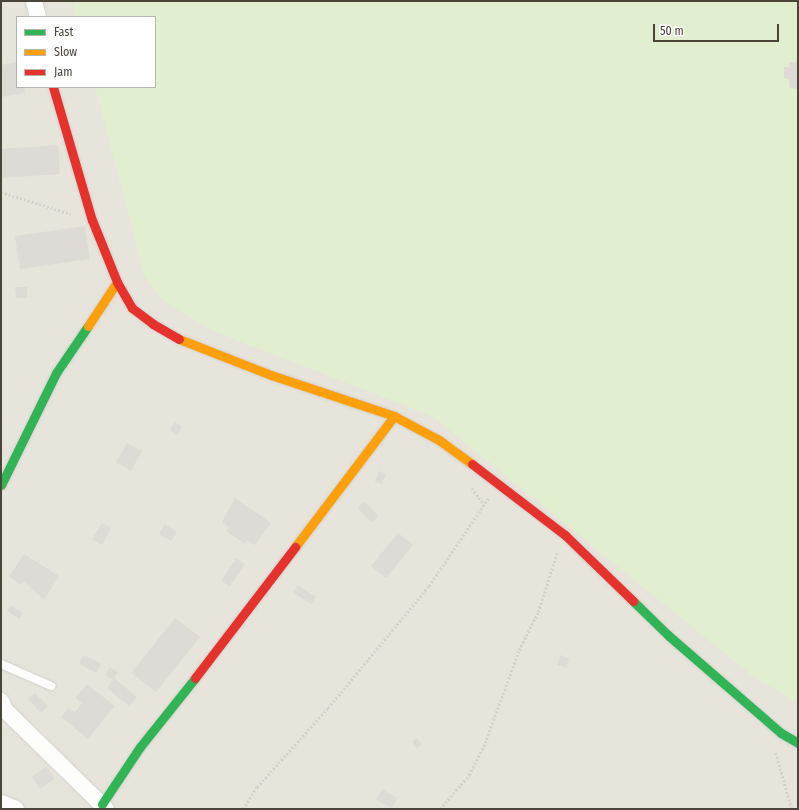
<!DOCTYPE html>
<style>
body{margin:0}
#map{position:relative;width:799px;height:810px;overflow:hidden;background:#f4f2ee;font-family:"Fira Sans Condensed",sans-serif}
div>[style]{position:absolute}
.residential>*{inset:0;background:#e7e4dc}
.green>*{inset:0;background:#e1eecf}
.building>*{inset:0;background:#dedbd6}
.path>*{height:2.5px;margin-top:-1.25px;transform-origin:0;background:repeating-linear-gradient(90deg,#d3d2cc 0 2px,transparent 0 4px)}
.roads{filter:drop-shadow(0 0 1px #d2d0cb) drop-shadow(0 0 1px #d2d0cb)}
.lane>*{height:8px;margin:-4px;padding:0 4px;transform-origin:4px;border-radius:4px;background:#fdfdfc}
.street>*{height:16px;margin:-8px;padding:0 8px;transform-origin:8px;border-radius:8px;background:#fdfdfc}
.fast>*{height:9px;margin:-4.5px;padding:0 4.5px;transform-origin:4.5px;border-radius:4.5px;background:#30b455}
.slow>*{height:9px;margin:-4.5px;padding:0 4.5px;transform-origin:4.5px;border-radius:4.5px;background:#ff9f0a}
.jam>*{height:9px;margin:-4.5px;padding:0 4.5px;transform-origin:4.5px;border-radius:4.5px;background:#e5322d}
span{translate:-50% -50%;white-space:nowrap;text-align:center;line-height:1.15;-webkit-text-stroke:4px #fff;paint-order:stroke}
.frame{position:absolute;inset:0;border:2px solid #4b4439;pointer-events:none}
.legend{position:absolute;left:16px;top:16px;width:140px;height:72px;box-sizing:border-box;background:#fff;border:1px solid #b7b4b0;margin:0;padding:5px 7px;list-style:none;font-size:12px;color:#4b4439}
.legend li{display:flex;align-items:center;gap:8px;height:20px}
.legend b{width:20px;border:1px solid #b7b4b0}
.scale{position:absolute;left:653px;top:24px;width:126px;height:18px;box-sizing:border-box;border:2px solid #4b4439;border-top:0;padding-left:5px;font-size:12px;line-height:14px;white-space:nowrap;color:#4b4439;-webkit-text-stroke:3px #fff;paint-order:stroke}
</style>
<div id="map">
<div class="residential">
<i style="clip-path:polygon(evenodd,1px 1px,798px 1px,798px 809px,1px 809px,1px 1px,17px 17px,155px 17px,155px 87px,17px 87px,17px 17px)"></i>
</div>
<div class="green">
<i style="clip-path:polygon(72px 1px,798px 1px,798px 703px,755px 678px,432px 416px,213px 331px,165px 302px,145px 278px,95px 87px,155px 87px,155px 17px,76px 17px)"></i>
</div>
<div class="building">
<i style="clip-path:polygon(17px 62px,17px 87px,24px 87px,25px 93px,1px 97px,1px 65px)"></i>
<i style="clip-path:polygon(790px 62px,798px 62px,798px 89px,790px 88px,789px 79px,784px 78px,784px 67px,789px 67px)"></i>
<i style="clip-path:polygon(58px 145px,60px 174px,1px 178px,1px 149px)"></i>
<i style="clip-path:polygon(85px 226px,90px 259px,20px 269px,15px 236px)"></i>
<i style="clip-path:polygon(15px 287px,27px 287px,27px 298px,16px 298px)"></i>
<i style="clip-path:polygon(175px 422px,182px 427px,177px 435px,170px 430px)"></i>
<i style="clip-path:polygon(127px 443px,142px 451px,131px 471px,116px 462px)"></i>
<i style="clip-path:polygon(379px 471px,386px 474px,382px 484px,375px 482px)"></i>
<i style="clip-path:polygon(235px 498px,271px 523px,255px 545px,247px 540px,245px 544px,226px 531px,229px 527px,222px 522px)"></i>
<i style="clip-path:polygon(364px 501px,379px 516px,372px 523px,357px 508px)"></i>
<i style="clip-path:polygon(102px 523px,111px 528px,102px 545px,92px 539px)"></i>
<i style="clip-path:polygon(165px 524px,177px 532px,171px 541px,159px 534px)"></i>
<i style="clip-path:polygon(398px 533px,413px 545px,386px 578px,371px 566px)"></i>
<i style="clip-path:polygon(24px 554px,59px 576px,44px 600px,23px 581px,21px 585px,9px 577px)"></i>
<i style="clip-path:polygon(236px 558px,245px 564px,230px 586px,221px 581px)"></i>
<i style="clip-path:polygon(298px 585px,316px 597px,311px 604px,293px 592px)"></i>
<i style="clip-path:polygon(11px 605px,23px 613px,19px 619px,7px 611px)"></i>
<i style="clip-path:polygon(175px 618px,200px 637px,156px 692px,131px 673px)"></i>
<i style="clip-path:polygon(83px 655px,101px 664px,97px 673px,79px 664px)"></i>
<i style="clip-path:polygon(560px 655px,569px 658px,567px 668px,557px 665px)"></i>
<i style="clip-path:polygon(110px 667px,118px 672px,114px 678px,137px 697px,129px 706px,107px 688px,113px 680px,105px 675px)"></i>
<i style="clip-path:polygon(87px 684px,115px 706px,88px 739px,61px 717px,68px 708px,75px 712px,82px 703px,75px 698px)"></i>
<i style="clip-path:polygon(35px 693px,48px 706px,41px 713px,28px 699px)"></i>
<i style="clip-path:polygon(416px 738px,422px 744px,417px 748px,412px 742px)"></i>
<i style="clip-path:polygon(46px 766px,55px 778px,40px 789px,32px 777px)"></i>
<i style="clip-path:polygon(382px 789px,397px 798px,392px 808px,376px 800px)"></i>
</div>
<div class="path">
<i style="left:1px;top:192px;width:73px;rotate:17.4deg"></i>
<i style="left:472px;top:488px;width:20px;rotate:53deg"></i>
<i style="left:776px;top:753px;width:58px;rotate:74.1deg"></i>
<i style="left:243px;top:809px;width:26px;rotate:-58deg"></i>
<i style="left:257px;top:787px;width:106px;rotate:-48.1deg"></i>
<i style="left:328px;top:708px;width:158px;rotate:-50.4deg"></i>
<i style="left:429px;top:586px;width:107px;rotate:-56deg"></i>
<i style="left:440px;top:809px;width:45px;rotate:-49.5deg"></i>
<i style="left:469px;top:775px;width:36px;rotate:-63deg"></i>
<i style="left:485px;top:743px;width:99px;rotate:-69.9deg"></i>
<i style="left:519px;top:650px;width:42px;rotate:-63.4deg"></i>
<i style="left:538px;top:612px;width:62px;rotate:-72.1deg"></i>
</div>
<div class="roads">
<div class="lane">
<i style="left:1px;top:664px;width:55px;rotate:23.7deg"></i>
</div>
<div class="street">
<i style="left:34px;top:1px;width:16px;rotate:76deg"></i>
<i style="left:1px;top:701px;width:10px;rotate:66deg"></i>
<i style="left:5px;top:710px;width:141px;rotate:44.4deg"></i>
<i style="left:1px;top:803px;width:16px;rotate:22deg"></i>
</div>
<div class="fast">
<i style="left:1px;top:485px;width:125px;rotate:-63.8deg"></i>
<i style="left:56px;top:373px;width:57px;rotate:-55.8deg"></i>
<i style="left:633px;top:601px;width:50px;rotate:44.2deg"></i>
<i style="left:669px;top:636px;width:148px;rotate:40.9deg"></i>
<i style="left:781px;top:733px;width:20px;rotate:30deg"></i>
<i style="left:102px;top:804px;width:69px;rotate:-56.3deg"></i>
<i style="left:140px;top:747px;width:88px;rotate:-51.4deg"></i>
</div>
<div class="slow">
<i style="left:88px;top:326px;width:53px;rotate:-56.6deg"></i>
<i style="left:179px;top:339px;width:99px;rotate:21.4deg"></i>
<i style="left:271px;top:375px;width:130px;rotate:18.4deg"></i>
<i style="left:394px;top:416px;width:51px;rotate:28.1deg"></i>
<i style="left:439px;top:440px;width:41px;rotate:36deg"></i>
<i style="left:295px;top:547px;width:164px;rotate:-52.9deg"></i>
</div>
<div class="jam">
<i style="left:53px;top:87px;width:139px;rotate:73.7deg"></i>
<i style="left:92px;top:220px;width:67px;rotate:68deg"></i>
<i style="left:117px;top:282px;width:30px;rotate:60deg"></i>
<i style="left:132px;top:308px;width:26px;rotate:37deg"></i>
<i style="left:153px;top:324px;width:30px;rotate:30deg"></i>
<i style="left:472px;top:464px;width:117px;rotate:37.4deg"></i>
<i style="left:565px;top:535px;width:95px;rotate:44.1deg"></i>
<i style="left:195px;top:678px;width:165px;rotate:-52.6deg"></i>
</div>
</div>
<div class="frame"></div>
<ul class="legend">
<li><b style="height:5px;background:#30b455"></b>Fast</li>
<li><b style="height:5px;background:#ff9f0a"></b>Slow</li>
<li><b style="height:5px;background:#e5322d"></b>Jam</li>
</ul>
<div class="scale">50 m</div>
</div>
